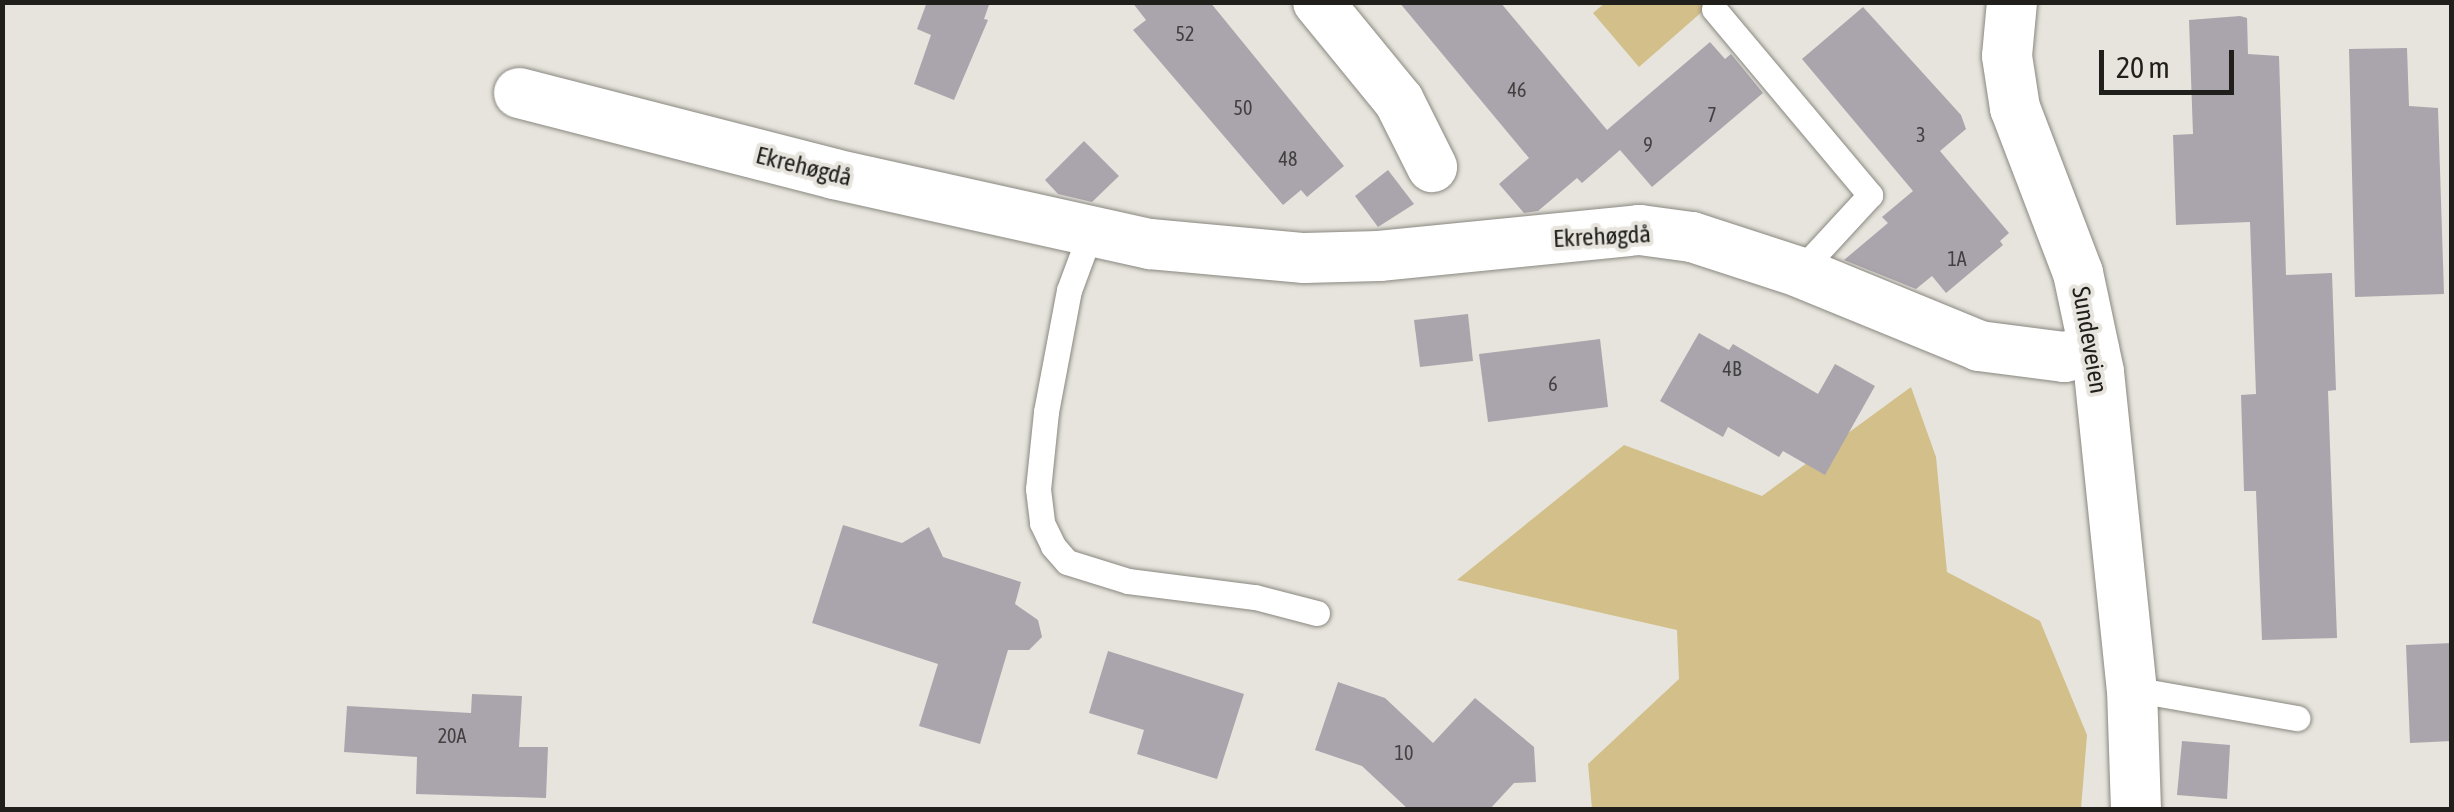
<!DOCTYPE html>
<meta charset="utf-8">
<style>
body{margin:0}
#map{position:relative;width:2454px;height:812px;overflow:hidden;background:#e6e4dc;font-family:"Asap Condensed",sans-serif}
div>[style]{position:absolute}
.green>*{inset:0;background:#d2bf89}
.building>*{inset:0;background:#aaa5ac}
.roads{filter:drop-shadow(0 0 2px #8a8881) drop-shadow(0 0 2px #8a8881)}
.lane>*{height:25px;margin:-12.5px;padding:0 12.5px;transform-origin:12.5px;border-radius:12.5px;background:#fff}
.street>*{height:50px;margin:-25px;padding:0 25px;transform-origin:25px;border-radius:25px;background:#fff}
span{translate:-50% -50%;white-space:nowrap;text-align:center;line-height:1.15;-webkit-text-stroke:8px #e6e4dc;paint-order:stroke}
.number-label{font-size:20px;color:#424040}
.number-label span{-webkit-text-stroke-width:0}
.street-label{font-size:25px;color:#201f1c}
.frame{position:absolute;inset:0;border:5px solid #201f1c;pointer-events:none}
.scale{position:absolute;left:2099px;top:50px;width:135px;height:45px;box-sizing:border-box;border:5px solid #201f1c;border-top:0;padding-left:12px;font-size:30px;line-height:35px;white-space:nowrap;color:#201f1c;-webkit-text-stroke:8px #e6e4dc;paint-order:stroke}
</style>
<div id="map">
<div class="green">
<i style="clip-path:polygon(1605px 3px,1712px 3px,1639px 67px,1593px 13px)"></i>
<i style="clip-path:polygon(1911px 387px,1936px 457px,1947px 572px,2040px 621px,2087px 735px,2081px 809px,1592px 809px,1588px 764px,1679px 679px,1677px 630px,1457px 580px,1624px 445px,1762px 496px)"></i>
</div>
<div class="building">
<i style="clip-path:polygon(927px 2px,990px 2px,984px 19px,988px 20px,954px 100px,914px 84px,931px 35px,917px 29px)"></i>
<i style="clip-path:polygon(1132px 2px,1210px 2px,1344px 166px,1307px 197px,1301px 190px,1283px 205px,1133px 30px,1146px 20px)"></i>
<i style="clip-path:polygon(1399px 2px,1500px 2px,1607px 130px,1710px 42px,1725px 59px,1731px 54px,1763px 93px,1652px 187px,1620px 150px,1582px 183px,1577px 178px,1538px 211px,1524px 213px,1499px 184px,1529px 158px)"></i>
<i style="clip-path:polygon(1863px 7px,1961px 115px,1966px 129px,1940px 151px,2009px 233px,2000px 241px,2003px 245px,1946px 293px,1932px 276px,1916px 289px,1844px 260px,1888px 223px,1882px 217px,1913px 191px,1802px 59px)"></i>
<i style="clip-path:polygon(2240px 16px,2247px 18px,2248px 54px,2279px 56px,2286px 275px,2332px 273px,2336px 390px,2328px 391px,2337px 638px,2262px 640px,2256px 491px,2244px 491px,2241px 395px,2256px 394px,2250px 222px,2176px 225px,2173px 135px,2193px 134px,2189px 20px)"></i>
<i style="clip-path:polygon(2407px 48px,2409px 106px,2438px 108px,2444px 294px,2355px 297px,2349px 49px)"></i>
<i style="clip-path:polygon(1084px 141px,1119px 176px,1092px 202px,1058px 194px,1045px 180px)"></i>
<i style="clip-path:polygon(1388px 170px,1414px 204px,1378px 227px,1355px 196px)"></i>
<i style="clip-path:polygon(1468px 314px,1473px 361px,1420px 367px,1414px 320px)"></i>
<i style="clip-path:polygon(1699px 333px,1729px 350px,1733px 344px,1818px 394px,1835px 364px,1875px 386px,1825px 475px,1783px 451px,1779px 457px,1728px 427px,1723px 437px,1660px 401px)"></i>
<i style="clip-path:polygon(1600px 339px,1608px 407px,1488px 422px,1479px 354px)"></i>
<i style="clip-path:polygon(843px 525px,902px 543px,929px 527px,943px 557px,1021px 582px,1015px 604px,1038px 620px,1042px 637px,1029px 650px,1008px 650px,980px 744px,919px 726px,938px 664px,812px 623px)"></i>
<i style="clip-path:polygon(2452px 643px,2452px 741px,2410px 743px,2406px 645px)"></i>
<i style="clip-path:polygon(1108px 651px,1244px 694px,1217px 779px,1137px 754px,1144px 730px,1089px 713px)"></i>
<i style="clip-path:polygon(1338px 682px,1385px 698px,1433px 743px,1475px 698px,1534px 747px,1536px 782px,1514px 783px,1489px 810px,1409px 810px,1362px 766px,1315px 750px)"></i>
<i style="clip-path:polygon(472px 694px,522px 696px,519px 747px,548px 747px,546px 798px,416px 794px,417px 757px,344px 752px,347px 706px,471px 713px)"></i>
<i style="clip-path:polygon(2182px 741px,2230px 745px,2227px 799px,2177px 795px)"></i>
</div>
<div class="roads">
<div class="lane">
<i style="left:1714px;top:9px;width:243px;rotate:50deg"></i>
<i style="left:1870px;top:195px;width:105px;rotate:132.7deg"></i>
<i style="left:1091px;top:231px;width:63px;rotate:110.4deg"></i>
<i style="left:1069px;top:290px;width:124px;rotate:100.7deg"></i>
<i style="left:1046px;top:412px;width:77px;rotate:95.9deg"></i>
<i style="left:1038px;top:489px;width:34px;rotate:83deg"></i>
<i style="left:1042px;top:523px;width:25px;rotate:64deg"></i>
<i style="left:1053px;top:546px;width:21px;rotate:49deg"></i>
<i style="left:1067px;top:562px;width:64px;rotate:17.3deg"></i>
<i style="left:1128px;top:581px;width:128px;rotate:7.2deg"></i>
<i style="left:1255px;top:597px;width:64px;rotate:14.5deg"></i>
<i style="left:2132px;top:689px;width:168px;rotate:10deg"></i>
</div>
<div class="street">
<i style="left:1318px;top:2px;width:128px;rotate:50.7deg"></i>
<i style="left:1399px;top:101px;width:74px;rotate:63.4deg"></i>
<i style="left:2012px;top:2px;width:54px;rotate:95.3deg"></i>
<i style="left:2007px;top:56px;width:53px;rotate:81.3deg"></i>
<i style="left:2015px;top:108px;width:177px;rotate:69.1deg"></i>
<i style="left:2078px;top:273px;width:101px;rotate:78deg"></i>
<i style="left:2099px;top:372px;width:319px;rotate:84.1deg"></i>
<i style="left:2132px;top:689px;width:121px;rotate:88.1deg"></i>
<i style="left:519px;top:93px;width:325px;rotate:14.4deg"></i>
<i style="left:834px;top:174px;width:324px;rotate:12.5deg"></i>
<i style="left:1150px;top:244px;width:155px;rotate:5.2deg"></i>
<i style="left:1304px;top:258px;width:75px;rotate:-1.5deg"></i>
<i style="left:1379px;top:256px;width:262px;rotate:-5.7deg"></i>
<i style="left:1640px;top:230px;width:52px;rotate:7.7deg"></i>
<i style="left:1692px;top:237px;width:113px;rotate:18.1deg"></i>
<i style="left:1799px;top:272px;width:195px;rotate:22.3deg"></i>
<i style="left:1979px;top:346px;width:86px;rotate:7.4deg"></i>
<i style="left:2064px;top:357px;width:31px;rotate:-13deg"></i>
</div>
</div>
<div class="number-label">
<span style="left:1185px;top:33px">52</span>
<span style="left:1517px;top:89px">46</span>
<span style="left:1243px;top:107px">50</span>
<span style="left:1712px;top:114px">7</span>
<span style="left:1921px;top:134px">3</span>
<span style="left:1648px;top:144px">9</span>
<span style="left:1288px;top:158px">48</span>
<span style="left:1957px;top:258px">1A</span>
<span style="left:1732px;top:368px">4B</span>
<span style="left:1553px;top:383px">6</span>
<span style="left:452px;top:735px">20A</span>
<span style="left:1404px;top:752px">10</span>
</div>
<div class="street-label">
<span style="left:804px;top:166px;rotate:14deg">Ekrehøgdå</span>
<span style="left:1602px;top:236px;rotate:-3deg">Ekrehøgdå</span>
<span style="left:2090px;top:340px;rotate:80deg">Sundeveien</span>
</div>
<div class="frame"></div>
<div class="scale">20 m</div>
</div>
